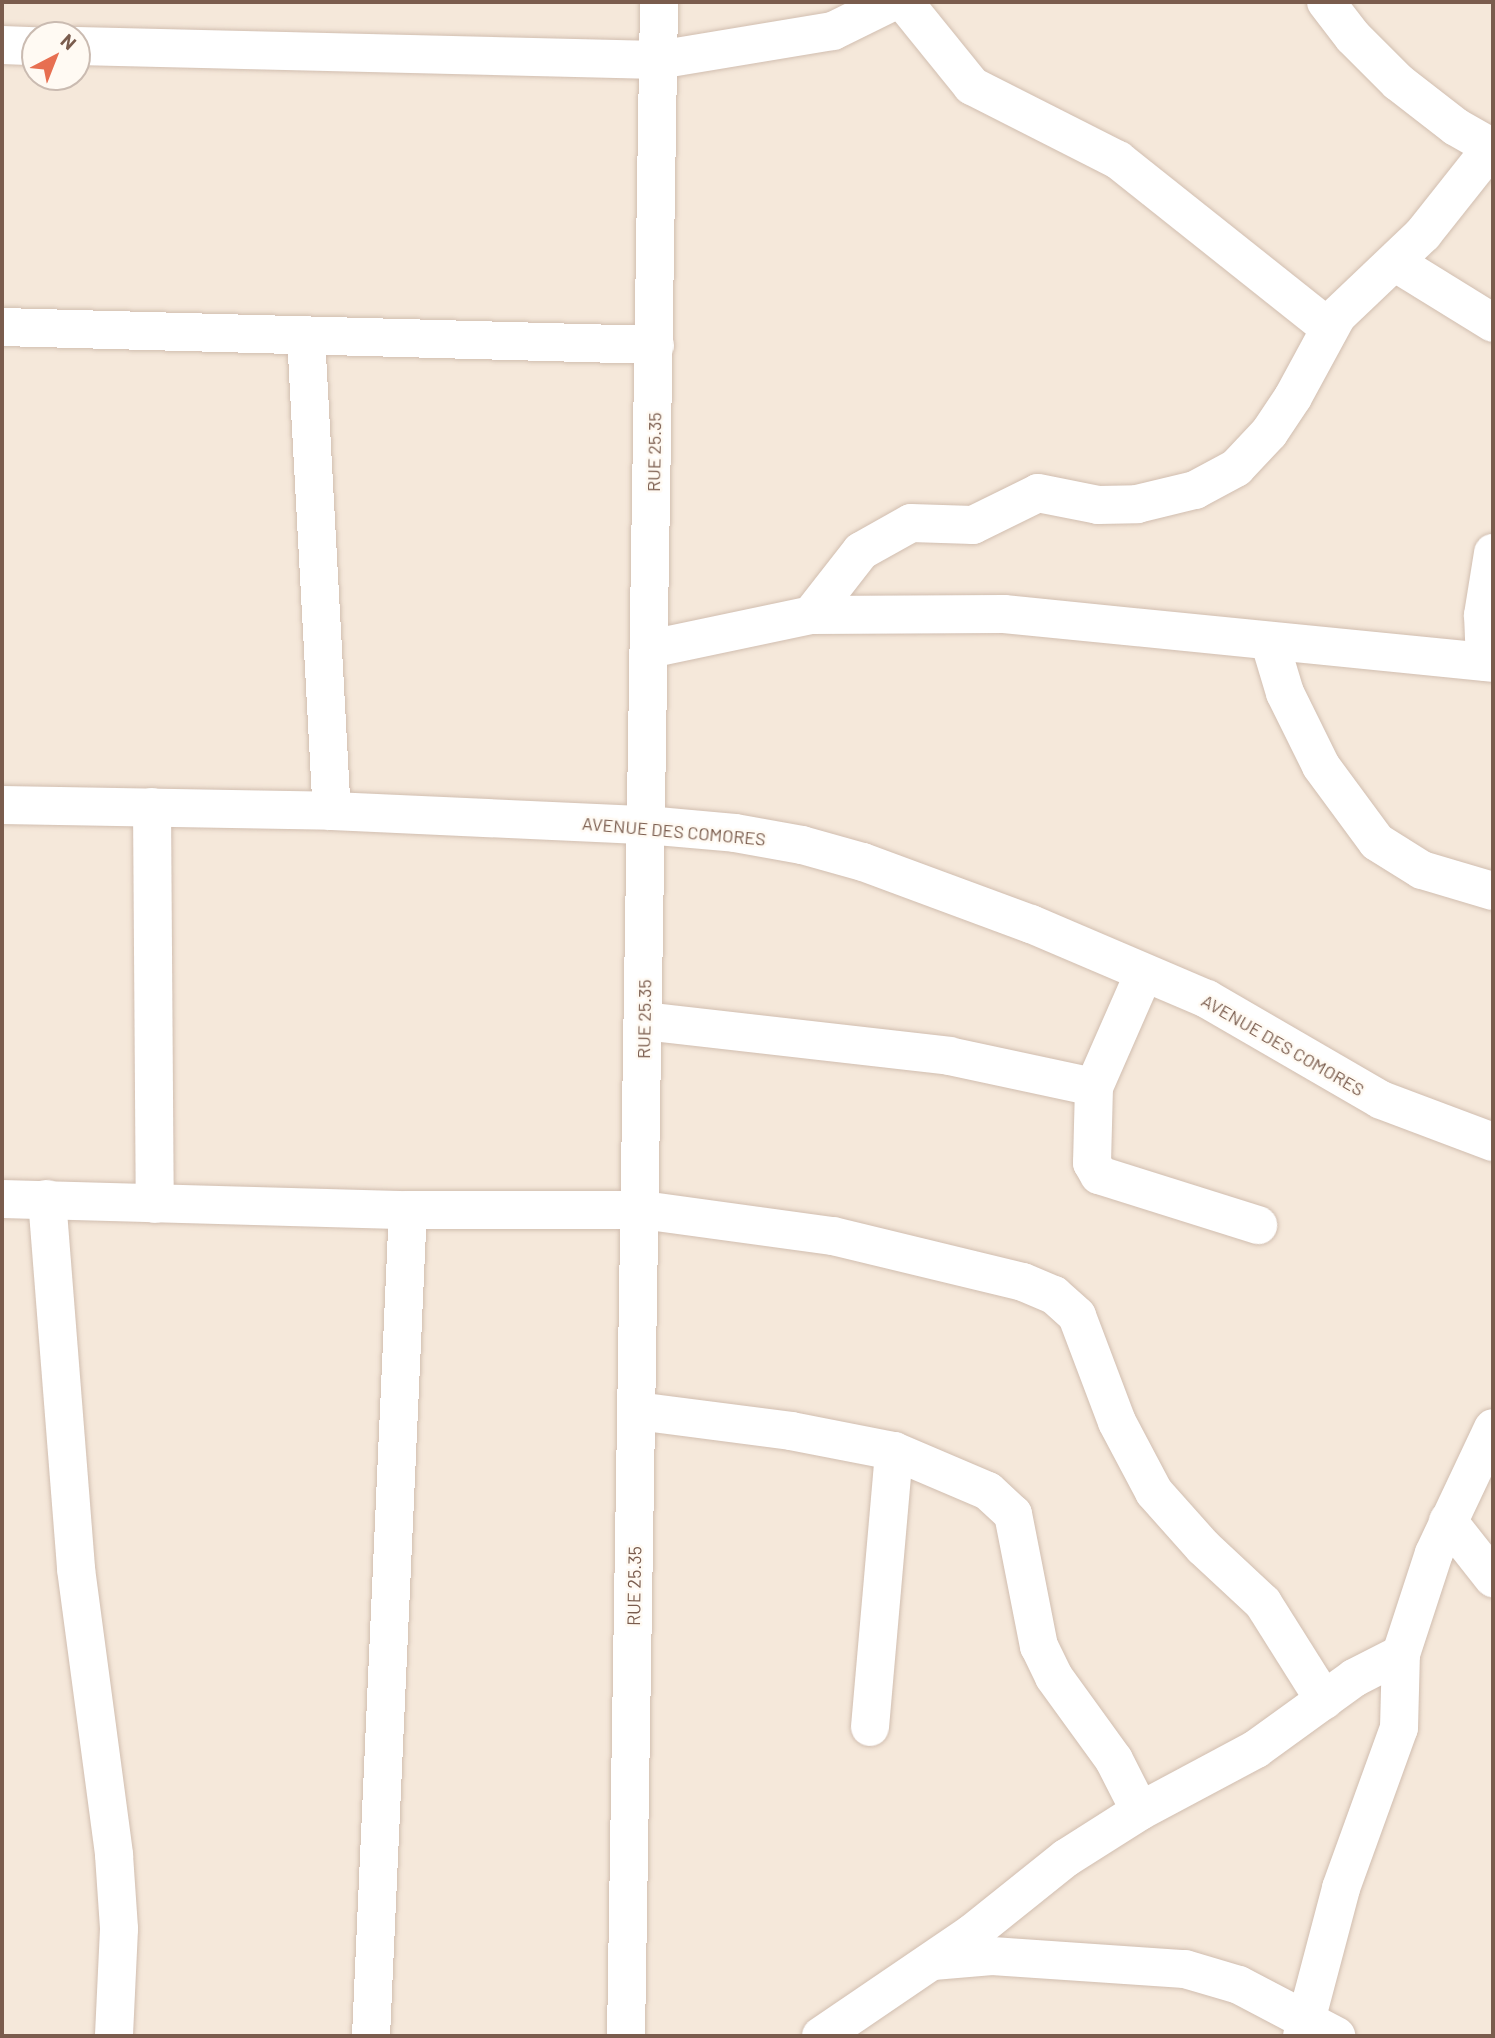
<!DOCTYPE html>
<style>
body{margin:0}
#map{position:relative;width:1495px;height:2038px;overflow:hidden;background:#fdf6ec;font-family:Barlow,sans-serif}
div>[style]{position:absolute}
.residential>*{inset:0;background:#f5e8da}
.roads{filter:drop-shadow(0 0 2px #d1beb0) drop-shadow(0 0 2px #d1beb0)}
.street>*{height:38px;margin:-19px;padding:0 19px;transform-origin:19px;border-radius:19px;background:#fff}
span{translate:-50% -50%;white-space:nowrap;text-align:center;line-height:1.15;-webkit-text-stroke:5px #fffaf3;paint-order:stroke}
.street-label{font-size:18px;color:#7a5c4d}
.frame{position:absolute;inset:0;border:4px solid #7a5c4d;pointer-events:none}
.north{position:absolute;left:21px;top:21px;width:70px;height:70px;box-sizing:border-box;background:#fffaf3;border:2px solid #cabbb1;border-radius:50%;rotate:42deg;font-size:19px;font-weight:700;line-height:28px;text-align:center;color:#7a5c4d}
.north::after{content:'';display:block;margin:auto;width:24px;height:32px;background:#e76f51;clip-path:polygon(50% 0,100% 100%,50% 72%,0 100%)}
</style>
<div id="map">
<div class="residential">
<i style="clip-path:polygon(evenodd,2px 2px,1493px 2px,1493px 2036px,2px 2036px,2px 2px,35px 35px,77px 35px,77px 77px,35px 77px,35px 35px)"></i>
</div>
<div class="roads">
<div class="street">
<i style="left:904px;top:2px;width:108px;rotate:51deg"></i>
<i style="left:972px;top:86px;width:164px;rotate:26.9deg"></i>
<i style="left:1118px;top:160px;width:268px;rotate:38.5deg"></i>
<i style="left:1326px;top:2px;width:44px;rotate:52.4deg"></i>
<i style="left:1353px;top:37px;width:64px;rotate:45deg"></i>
<i style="left:1398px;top:82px;width:73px;rotate:37.8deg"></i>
<i style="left:1456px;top:127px;width:43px;rotate:29.6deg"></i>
<i style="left:2px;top:45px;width:33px;rotate:2deg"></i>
<i style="left:77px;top:46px;width:581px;rotate:1.38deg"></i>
<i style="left:658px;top:60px;width:177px;rotate:-9.4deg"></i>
<i style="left:833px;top:31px;width:66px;rotate:-26.2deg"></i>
<i style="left:1396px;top:263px;width:114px;rotate:31.7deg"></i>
<i style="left:2px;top:327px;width:653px;rotate:1.58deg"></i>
<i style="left:306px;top:336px;width:476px;rotate:86.9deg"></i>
<i style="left:811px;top:615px;width:81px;rotate:-52deg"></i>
<i style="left:861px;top:551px;width:57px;rotate:-29.2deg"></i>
<i style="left:911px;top:523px;width:62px;rotate:1.8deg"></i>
<i style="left:973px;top:525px;width:72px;rotate:-26.2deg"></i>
<i style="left:1038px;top:493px;width:61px;rotate:11.3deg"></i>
<i style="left:1098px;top:505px;width:39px;rotate:-1deg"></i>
<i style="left:1137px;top:504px;width:60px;rotate:-13.6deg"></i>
<i style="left:1195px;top:490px;width:47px;rotate:-28.2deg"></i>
<i style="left:1236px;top:468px;width:48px;rotate:-46.7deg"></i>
<i style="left:1269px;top:433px;width:43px;rotate:-56.3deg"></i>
<i style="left:1293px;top:397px;width:92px;rotate:-61.5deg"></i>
<i style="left:1337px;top:316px;width:119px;rotate:-43.6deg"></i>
<i style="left:1423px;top:234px;width:111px;rotate:-51.6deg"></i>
<i style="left:1270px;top:643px;width:52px;rotate:73.3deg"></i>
<i style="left:1285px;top:693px;width:81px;rotate:63.7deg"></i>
<i style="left:1321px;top:766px;width:94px;rotate:53.6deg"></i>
<i style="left:1377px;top:842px;width:53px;rotate:31.9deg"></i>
<i style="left:1422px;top:870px;width:74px;rotate:16.5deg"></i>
<i style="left:650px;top:649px;width:165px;rotate:-11.9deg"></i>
<i style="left:811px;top:615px;width:193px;rotate:-0.3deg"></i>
<i style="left:1004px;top:614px;width:491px;rotate:5.7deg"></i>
<i style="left:1485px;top:662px;width:47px;rotate:-92.4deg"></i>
<i style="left:1483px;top:615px;width:63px;rotate:-80.8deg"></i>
<i style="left:2px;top:805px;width:330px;rotate:1deg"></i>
<i style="left:332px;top:811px;width:314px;rotate:2.6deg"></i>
<i style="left:646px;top:825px;width:89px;rotate:5.1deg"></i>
<i style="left:735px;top:833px;width:68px;rotate:10.2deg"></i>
<i style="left:802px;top:845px;width:63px;rotate:15.6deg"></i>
<i style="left:863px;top:862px;width:179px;rotate:20.3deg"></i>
<i style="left:1031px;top:924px;width:191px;rotate:23.1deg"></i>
<i style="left:1207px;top:999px;width:201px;rotate:30.1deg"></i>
<i style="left:1381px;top:1100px;width:120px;rotate:20.6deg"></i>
<i style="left:152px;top:807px;width:397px;rotate:89.6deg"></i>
<i style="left:644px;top:1021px;width:307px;rotate:6.5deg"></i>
<i style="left:949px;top:1056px;width:148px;rotate:12.1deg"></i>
<i style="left:1094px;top:1087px;width:124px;rotate:-66.3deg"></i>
<i style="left:1094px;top:1087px;width:76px;rotate:91.5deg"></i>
<i style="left:1092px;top:1163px;width:14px;rotate:60deg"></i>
<i style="left:1099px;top:1175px;width:167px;rotate:17.5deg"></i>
<i style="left:2px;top:1199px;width:406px;rotate:1.6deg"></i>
<i style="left:408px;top:1210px;width:234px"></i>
<i style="left:642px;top:1210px;width:193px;rotate:7.8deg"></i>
<i style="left:833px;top:1236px;width:195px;rotate:13.6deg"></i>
<i style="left:1023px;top:1282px;width:34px;rotate:23deg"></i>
<i style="left:1054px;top:1295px;width:31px;rotate:42deg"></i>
<i style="left:1077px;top:1316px;width:113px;rotate:69.3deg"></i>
<i style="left:1117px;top:1422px;width:79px;rotate:62.1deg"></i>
<i style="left:1154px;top:1492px;width:74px;rotate:48.3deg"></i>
<i style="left:1203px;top:1547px;width:82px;rotate:43deg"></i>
<i style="left:1263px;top:1603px;width:115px;rotate:57.8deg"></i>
<i style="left:47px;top:1199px;width:371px;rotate:85.5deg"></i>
<i style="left:76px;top:1569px;width:289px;rotate:82.4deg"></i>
<i style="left:114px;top:1855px;width:74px;rotate:86.1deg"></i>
<i style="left:119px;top:1929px;width:107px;rotate:92.7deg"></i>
<i style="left:637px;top:1411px;width:155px;rotate:7.4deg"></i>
<i style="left:791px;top:1431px;width:105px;rotate:11deg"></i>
<i style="left:894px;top:1451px;width:102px;rotate:23.1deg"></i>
<i style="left:988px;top:1491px;width:34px;rotate:43deg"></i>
<i style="left:1013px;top:1514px;width:135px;rotate:78.9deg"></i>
<i style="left:1039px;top:1646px;width:34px;rotate:64deg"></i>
<i style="left:1054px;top:1677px;width:102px;rotate:54.1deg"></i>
<i style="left:1114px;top:1760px;width:57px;rotate:63deg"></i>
<i style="left:1448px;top:1521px;width:73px;rotate:51.7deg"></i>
<i style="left:870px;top:1727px;width:277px;rotate:-85deg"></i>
<i style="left:933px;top:1961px;width:59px;rotate:-4.8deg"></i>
<i style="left:992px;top:1956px;width:193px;rotate:3.9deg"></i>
<i style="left:1185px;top:1969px;width:56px;rotate:16.5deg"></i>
<i style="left:1239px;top:1985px;width:110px;rotate:27.7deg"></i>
<i style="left:371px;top:2036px;width:827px;rotate:-87.44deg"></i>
<i style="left:626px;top:2036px;width:2034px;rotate:-89.07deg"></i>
<i style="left:821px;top:2036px;width:181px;rotate:-34.2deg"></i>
<i style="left:971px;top:1934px;width:122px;rotate:-38.7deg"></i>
<i style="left:1066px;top:1858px;width:88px;rotate:-32.4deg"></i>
<i style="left:1140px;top:1811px;width:132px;rotate:-28.1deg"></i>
<i style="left:1256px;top:1749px;width:121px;rotate:-35.9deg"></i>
<i style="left:1354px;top:1678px;width:53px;rotate:-27.1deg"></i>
<i style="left:1401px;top:1654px;width:106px;rotate:-71.9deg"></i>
<i style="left:1434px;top:1553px;width:138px;rotate:-64.7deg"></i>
<i style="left:1302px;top:2036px;width:153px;rotate:-75.2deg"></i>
<i style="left:1341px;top:1888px;width:170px;rotate:-70.1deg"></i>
<i style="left:1399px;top:1728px;width:74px;rotate:-88.5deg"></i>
</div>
</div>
<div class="street-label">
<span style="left:654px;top:452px;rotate:-89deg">RUE 25.35</span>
<span style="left:674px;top:831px;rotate:5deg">AVENUE DES COMORES</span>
<span style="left:644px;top:1019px;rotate:-89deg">RUE 25.35</span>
<span style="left:1283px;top:1045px;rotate:30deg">AVENUE DES COMORES</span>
<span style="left:634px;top:1586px;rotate:-89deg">RUE 25.35</span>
</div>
<div class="frame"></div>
<div class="north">N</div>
</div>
